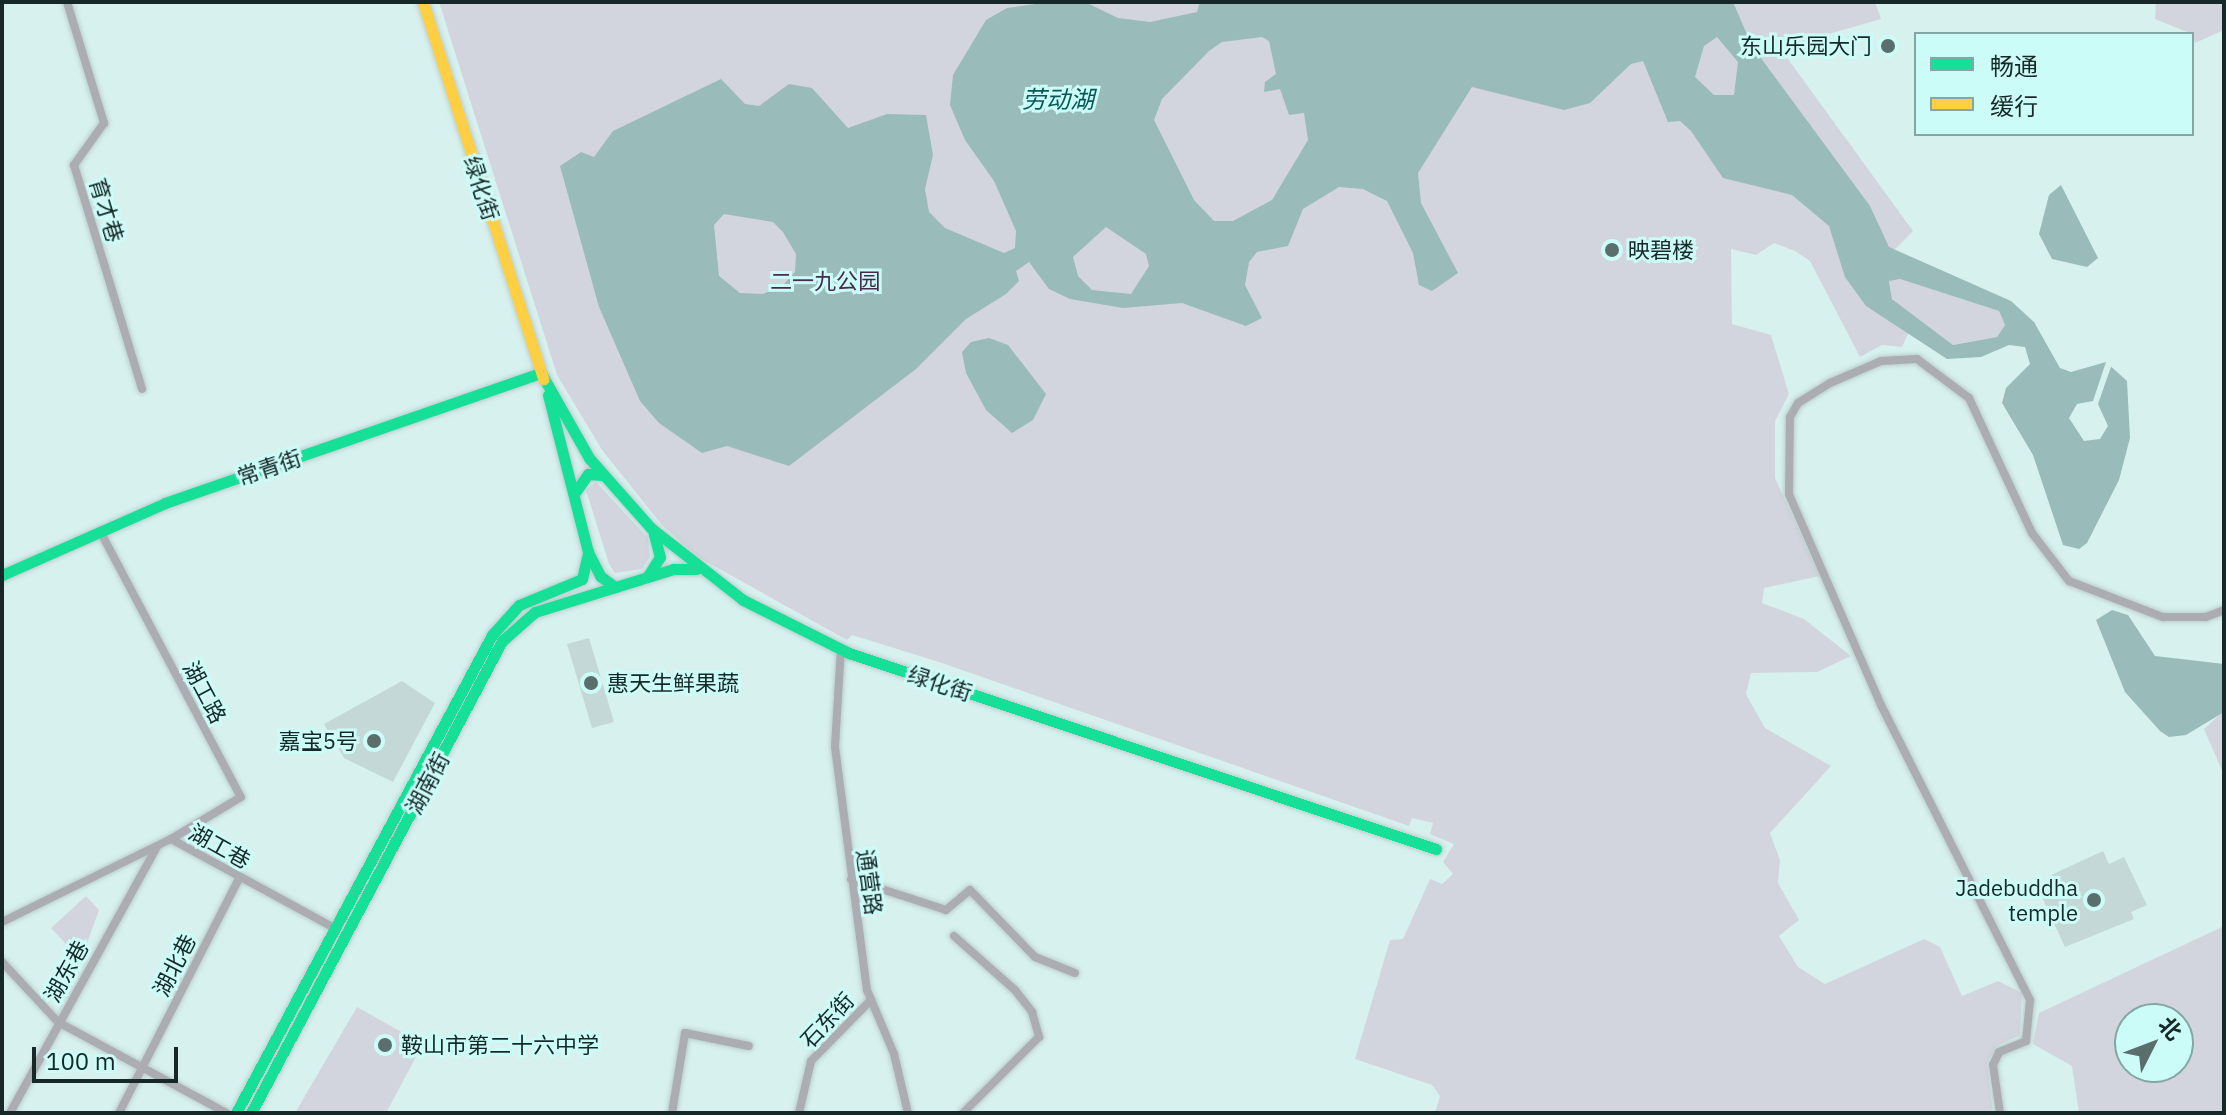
<!DOCTYPE html>
<meta charset="utf-8">
<style>
body{margin:0}
#map{position:relative;width:2226px;height:1115px;overflow:hidden;background:#d7f1ef;font-family:"IBM Plex Sans","Noto Sans SC",sans-serif}
div>[style]{position:absolute}
.green>*{inset:0;background:#d3d5de}
.water>*{inset:0;background:#99bbb9}
.pier>*{inset:0;background:#d7f1ef}
.building>*{inset:0;background:#c4d8d7}
.roads{filter:drop-shadow(0 0 2px #bbcecd) drop-shadow(0 0 2px #bbcecd)}
.street>*{height:8px;margin:-4px;padding:0 4px;transform-origin:4px;border-radius:4px;background:#acadb3}
.fast>*{height:11px;margin:-5.5px;padding:0 5.5px;transform-origin:5.5px;border-radius:5.5px;background:#16e098}
.slow>*{height:11px;margin:-5.5px;padding:0 5.5px;transform-origin:5.5px;border-radius:5.5px;background:#ffcf43}
.dots>*{width:22px;height:22px;translate:-50% -50%;box-sizing:border-box;border:4px solid #ccfcf8;border-radius:50%}
span{translate:-50% -50%;white-space:nowrap;text-align:center;line-height:1.15;-webkit-text-stroke:6px #ccfcf8;paint-order:stroke}
.poi-label{font-size:22px;color:#162827}
.right{translate:-100% -50%;text-align:right}
.left{translate:0 -50%;text-align:left}
.street-label{font-size:22px;color:#162827}
.park-label{font-size:22px;color:#492a4c}
.water-label{font-size:24px;color:#045856;font-style:italic}
.frame{position:absolute;inset:0;border:4px solid #162827;pointer-events:none}
.legend{position:absolute;left:1914px;top:32px;width:280px;height:104px;box-sizing:border-box;background:#ccfcf8;border:2px solid #83a7a4;margin:0;padding:10px 14px;list-style:none;font-size:24px;color:#162827}
.legend li{display:flex;align-items:center;gap:16px;height:40px}
.legend b{width:40px;border:2px solid #83a7a4}
.north{position:absolute;left:2114px;top:1003px;width:80px;height:80px;box-sizing:border-box;background:#ccfcf8;border:2px solid #83a7a4;border-radius:50%;rotate:48deg;font-size:22px;font-weight:700;line-height:32px;text-align:center;color:#162827}
.north::after{content:'';display:block;margin:auto;width:28px;height:36px;background:#5a6e6d;clip-path:polygon(50% 0,100% 100%,50% 72%,0 100%)}
.scale{position:absolute;left:32px;top:1047px;width:146px;height:36px;box-sizing:border-box;border:4px solid #162827;border-top:0;padding-left:10px;font-size:24px;line-height:28px;white-space:nowrap;color:#162827;-webkit-text-stroke:6px #ccfcf8;paint-order:stroke}
</style>
<div id="map">
<div class="green">
<i style="clip-path:polygon(439px 2px,1875px 2px,1881px 19px,1780px 48px,1913px 231px,1855px 290px,1909px 332px,1902px 347px,1882px 345px,1860px 357px,1810px 261px,1795px 251px,1774px 243px,1756px 255px,1731px 249px,1732px 324px,1771px 335px,1789px 394px,1775px 421px,1775px 478px,1820px 576px,1764px 588px,1762px 603px,1804px 619px,1851px 656px,1817px 672px,1751px 673px,1746px 694px,1765px 728px,1831px 766px,1770px 833px,1780px 860px,1778px 883px,1799px 920px,1779px 936px,1798px 967px,1825px 984px,1924px 939px,1940px 947px,1962px 996px,1998px 981px,2022px 993px,2020px 1035px,1997px 1046px,1987px 1063px,1993px 1113px,1435px 1113px,1440px 1096px,1432px 1085px,1355px 1059px,1390px 940px,1403px 939px,1430px 879px,1442px 884px,1453px 874px,1443px 862px,1454px 844px,1430px 834px,1433px 823px,1412px 818px,1409px 826px,939px 662px,852px 635px,847px 640px,698px 557px,662px 525px,602px 450px,557px 375px)"></i>
<i style="clip-path:polygon(2156px 2px,2224px 2px,2224px 30px,2195px 43px,2192px 34px,2155px 19px)"></i>
<i style="clip-path:polygon(1900px 279px,1999px 311px,2005px 325px,1997px 337px,1953px 345px,1892px 299px,1889px 280px)"></i>
<i style="clip-path:polygon(596px 482px,648px 538px,650px 557px,642px 569px,615px 573px,609px 564px,586px 490px)"></i>
<i style="clip-path:polygon(2224px 711px,2224px 775px,2204px 729px)"></i>
<i style="clip-path:polygon(86px 896px,99px 910px,81px 960px,51px 928px)"></i>
<i style="clip-path:polygon(evenodd,2224px 926px,2224px 1113px,2079px 1113px,2072px 1066px,2033px 1044px,2039px 1013px,2224px 926px,2130px 1019px,2178px 1019px,2178px 1067px,2130px 1067px,2130px 1019px)"></i>
<i style="clip-path:polygon(357px 1007px,423px 1044px,386px 1113px,295px 1113px)"></i>
</div>
<div class="water">
<i style="clip-path:polygon(evenodd,1050px 2px,1085px 2px,1118px 18px,1150px 22px,1197px 12px,1200px 2px,1733px 2px,1752px 46px,1870px 206px,1889px 247px,2011px 301px,2034px 322px,2060px 368px,2071px 372px,2106px 362px,2127px 381px,2130px 438px,2119px 480px,2087px 543px,2079px 549px,2063px 545px,2033px 455px,2002px 403px,2006px 388px,2030px 364px,2025px 347px,2009px 345px,1981px 357px,1947px 359px,1866px 306px,1845px 277px,1829px 226px,1792px 195px,1723px 178px,1691px 131px,1680px 121px,1668px 122px,1643px 61px,1631px 64px,1590px 103px,1564px 110px,1472px 87px,1418px 173px,1421px 203px,1458px 273px,1432px 291px,1419px 285px,1413px 253px,1387px 201px,1363px 189px,1339px 187px,1303px 209px,1288px 246px,1257px 252px,1249px 262px,1245px 285px,1262px 318px,1246px 326px,1182px 303px,1123px 308px,1070px 299px,1049px 289px,1029px 262px,1016px 271px,1019px 281px,1006px 294px,966px 319px,916px 369px,789px 466px,727px 446px,702px 453px,659px 423px,640px 401px,599px 307px,560px 166px,581px 152px,594px 157px,613px 131px,721px 79px,745px 104px,759px 106px,789px 84px,812px 88px,848px 128px,887px 114px,926px 115px,933px 155px,925px 189px,929px 212px,945px 228px,1004px 253px,1015px 248px,1016px 231px,994px 181px,965px 140px,950px 105px,953px 75px,986px 20px,1007px 8px,1050px 2px,1262px 37px,1269px 41px,1276px 74px,1265px 82px,1264px 92px,1280px 89px,1289px 115px,1304px 113px,1308px 140px,1272px 200px,1233px 221px,1214px 221px,1194px 200px,1154px 120px,1162px 99px,1209px 51px,1222px 42px,1262px 37px,1050px 2px,1717px 37px,1738px 62px,1734px 95px,1714px 95px,1695px 77px,1704px 46px,1717px 37px,1050px 2px,724px 214px,773px 222px,783px 232px,796px 254px,795px 272px,783px 285px,763px 294px,740px 293px,719px 276px,714px 225px,724px 214px,1050px 2px,1106px 227px,1146px 254px,1149px 266px,1131px 294px,1092px 290px,1078px 276px,1073px 257px,1106px 227px,1050px 2px,1900px 279px,1999px 311px,2005px 325px,1997px 337px,1953px 345px,1892px 299px,1889px 281px,1900px 279px)"></i>
<i style="clip-path:polygon(2061px 185px,2098px 258px,2087px 267px,2052px 259px,2039px 234px,2049px 195px)"></i>
<i style="clip-path:polygon(989px 338px,1008px 345px,1046px 394px,1033px 420px,1012px 433px,986px 410px,966px 373px,962px 352px,971px 342px)"></i>
<i style="clip-path:polygon(2112px 610px,2128px 615px,2155px 656px,2224px 664px,2224px 712px,2186px 735px,2169px 737px,2160px 731px,2125px 692px,2096px 620px)"></i>
</div>
<div class="pier">
<i style="clip-path:polygon(2106px 362px,2112px 364px,2098px 404px,2108px 426px,2100px 439px,2084px 441px,2069px 418px,2077px 404px,2093px 401px)"></i>
</div>
<div class="building">
<i style="clip-path:polygon(589px 638px,614px 722px,592px 728px,567px 644px)"></i>
<i style="clip-path:polygon(402px 681px,435px 703px,393px 782px,344px 758px,324px 724px)"></i>
<i style="clip-path:polygon(2103px 851px,2109px 864px,2124px 857px,2147px 905px,2131px 912px,2134px 919px,2065px 947px,2041px 895px,2057px 887px,2051px 875px)"></i>
</div>
<div class="roads">
<div class="street">
<i style="left:67px;top:2px;width:127px;rotate:73deg"></i>
<i style="left:104px;top:123px;width:52px;rotate:125.5deg"></i>
<i style="left:74px;top:165px;width:234px;rotate:73.1deg"></i>
<i style="left:100px;top:531px;width:301px;rotate:62.1deg"></i>
<i style="left:241px;top:797px;width:82px;rotate:149deg"></i>
<i style="left:841px;top:648px;width:99px;rotate:93.5deg"></i>
<i style="left:835px;top:747px;width:245px;rotate:82.5deg"></i>
<i style="left:867px;top:990px;width:69px;rotate:67.1deg"></i>
<i style="left:894px;top:1054px;width:61px;rotate:76.7deg"></i>
<i style="left:851px;top:879px;width:100px;rotate:18.1deg"></i>
<i style="left:946px;top:910px;width:31px;rotate:-40deg"></i>
<i style="left:970px;top:890px;width:93px;rotate:45.9deg"></i>
<i style="left:1035px;top:957px;width:43px;rotate:21.8deg"></i>
<i style="left:2px;top:922px;width:188px;rotate:-26.2deg"></i>
<i style="left:171px;top:839px;width:186px;rotate:28.6deg"></i>
<i style="left:954px;top:936px;width:81px;rotate:41.5deg"></i>
<i style="left:1015px;top:990px;width:28px;rotate:52deg"></i>
<i style="left:1032px;top:1012px;width:26px;rotate:74deg"></i>
<i style="left:1039px;top:1037px;width:107px;rotate:135deg"></i>
<i style="left:2px;top:962px;width:82px;rotate:47deg"></i>
<i style="left:58px;top:1022px;width:191px;rotate:28.4deg"></i>
<i style="left:10px;top:1113px;width:303px;rotate:-61.1deg"></i>
<i style="left:119px;top:1113px;width:265px;rotate:-62.9deg"></i>
<i style="left:672px;top:1113px;width:81px;rotate:-80.8deg"></i>
<i style="left:685px;top:1033px;width:65px;rotate:11.5deg"></i>
<i style="left:799px;top:1113px;width:53px;rotate:-77deg"></i>
<i style="left:811px;top:1061px;width:86px;rotate:-45.5deg"></i>
<i style="left:2000px;top:1113px;width:49px;rotate:-98.3deg"></i>
<i style="left:1993px;top:1065px;width:14px;rotate:-65deg"></i>
<i style="left:1999px;top:1052px;width:29px;rotate:-22deg"></i>
<i style="left:2026px;top:1041px;width:41px;rotate:-84.4deg"></i>
<i style="left:2030px;top:1000px;width:330px;rotate:-116.8deg"></i>
<i style="left:1881px;top:705px;width:230px;rotate:-113.6deg"></i>
<i style="left:1789px;top:494px;width:77px;rotate:-89.3deg"></i>
<i style="left:1790px;top:417px;width:16px;rotate:-60deg"></i>
<i style="left:1798px;top:403px;width:38px;rotate:-32deg"></i>
<i style="left:1830px;top:383px;width:56px;rotate:-23.3deg"></i>
<i style="left:1881px;top:361px;width:36px;rotate:-3deg"></i>
<i style="left:1917px;top:359px;width:65px;rotate:36.9deg"></i>
<i style="left:1969px;top:398px;width:149px;rotate:65deg"></i>
<i style="left:2032px;top:533px;width:61px;rotate:52.4deg"></i>
<i style="left:2069px;top:581px;width:101px;rotate:21deg"></i>
<i style="left:2163px;top:617px;width:43px"></i>
<i style="left:2206px;top:617px;width:19px;rotate:-21deg"></i>
</div>
<div class="fast">
<i style="left:541px;top:373px;width:98px;rotate:60.5deg"></i>
<i style="left:589px;top:458px;width:94px;rotate:48.5deg"></i>
<i style="left:651px;top:528px;width:117px;rotate:38deg"></i>
<i style="left:743px;top:600px;width:119px;rotate:26.6deg"></i>
<i style="left:849px;top:653px;width:619px;rotate:18.46deg"></i>
<i style="left:548px;top:395px;width:162px;rotate:75.7deg"></i>
<i style="left:588px;top:552px;width:27px;rotate:63deg"></i>
<i style="left:600px;top:576px;width:19px;rotate:36deg"></i>
<i style="left:576px;top:491px;width:21px;rotate:-55deg"></i>
<i style="left:588px;top:474px;width:14px;rotate:4deg"></i>
<i style="left:2px;top:575px;width:178px;rotate:-23.8deg"></i>
<i style="left:165px;top:503px;width:398px;rotate:-19.1deg"></i>
<i style="left:648px;top:576px;width:22px;rotate:-58deg"></i>
<i style="left:660px;top:557px;width:24px;rotate:-105deg"></i>
<i style="left:236px;top:1113px;width:542px;rotate:-61.83deg"></i>
<i style="left:492px;top:635px;width:40px;rotate:-48deg"></i>
<i style="left:519px;top:605px;width:68px;rotate:-22.4deg"></i>
<i style="left:582px;top:579px;width:28px;rotate:-77deg"></i>
<i style="left:251px;top:1113px;width:535px;rotate:-62deg"></i>
<i style="left:502px;top:641px;width:44px;rotate:-41.3deg"></i>
<i style="left:535px;top:612px;width:145px;rotate:-17.3deg"></i>
<i style="left:673px;top:569px;width:23px"></i>
</div>
<div class="slow">
<i style="left:423px;top:2px;width:396px;rotate:72.3deg"></i>
</div>
</div>
<div class="dots">
<i style="left:1888px;top:46px;background:#5a6e6d"></i>
<i style="left:1612px;top:250px;background:#5a6e6d"></i>
<i style="left:591px;top:683px;background:#5a6e6d"></i>
<i style="left:374px;top:741px;background:#5a6e6d"></i>
<i style="left:2094px;top:900px;background:#5a6e6d"></i>
<i style="left:385px;top:1045px;background:#5a6e6d"></i>
</div>
<div class="poi-label">
<span class="right" style="left:1872px;top:46px">东山乐园大门</span>
<span class="left" style="left:1628px;top:250px">映碧楼</span>
<span class="left" style="left:607px;top:683px">惠天生鲜果蔬</span>
<span class="right" style="left:358px;top:741px">嘉宝5号</span>
<span class="right" style="left:2078px;top:900px">Jadebuddha<br>temple</span>
<span class="left" style="left:401px;top:1045px">鞍山市第二十六中学</span>
</div>
<div class="street-label">
<span style="left:482px;top:188px;rotate:72deg">绿化街</span>
<span style="left:107px;top:210px;rotate:73deg">育才巷</span>
<span style="left:269px;top:467px;rotate:-19deg">常青街</span>
<span style="left:940px;top:683px;rotate:18deg">绿化街</span>
<span style="left:205px;top:692px;rotate:62deg">湖工路</span>
<span style="left:427px;top:783px;rotate:-62deg">湖南街</span>
<span style="left:220px;top:846px;rotate:29deg">湖工巷</span>
<span style="left:870px;top:882px;rotate:82deg">通营路</span>
<span style="left:174px;top:965px;rotate:-63deg">湖北巷</span>
<span style="left:66px;top:971px;rotate:-61deg">湖东巷</span>
<span style="left:827px;top:1020px;rotate:-47deg">石东街</span>
</div>
<div class="park-label">
<span style="left:825px;top:281px">二一九公园</span>
</div>
<div class="water-label">
<span style="left:1058px;top:100px">劳动湖</span>
</div>
<div class="frame"></div>
<ul class="legend">
<li><b style="height:10px;background:#16e098"></b>畅通</li>
<li><b style="height:10px;background:#ffcf43"></b>缓行</li>
</ul>
<div class="north">北</div>
<div class="scale">100 m</div>
</div>
